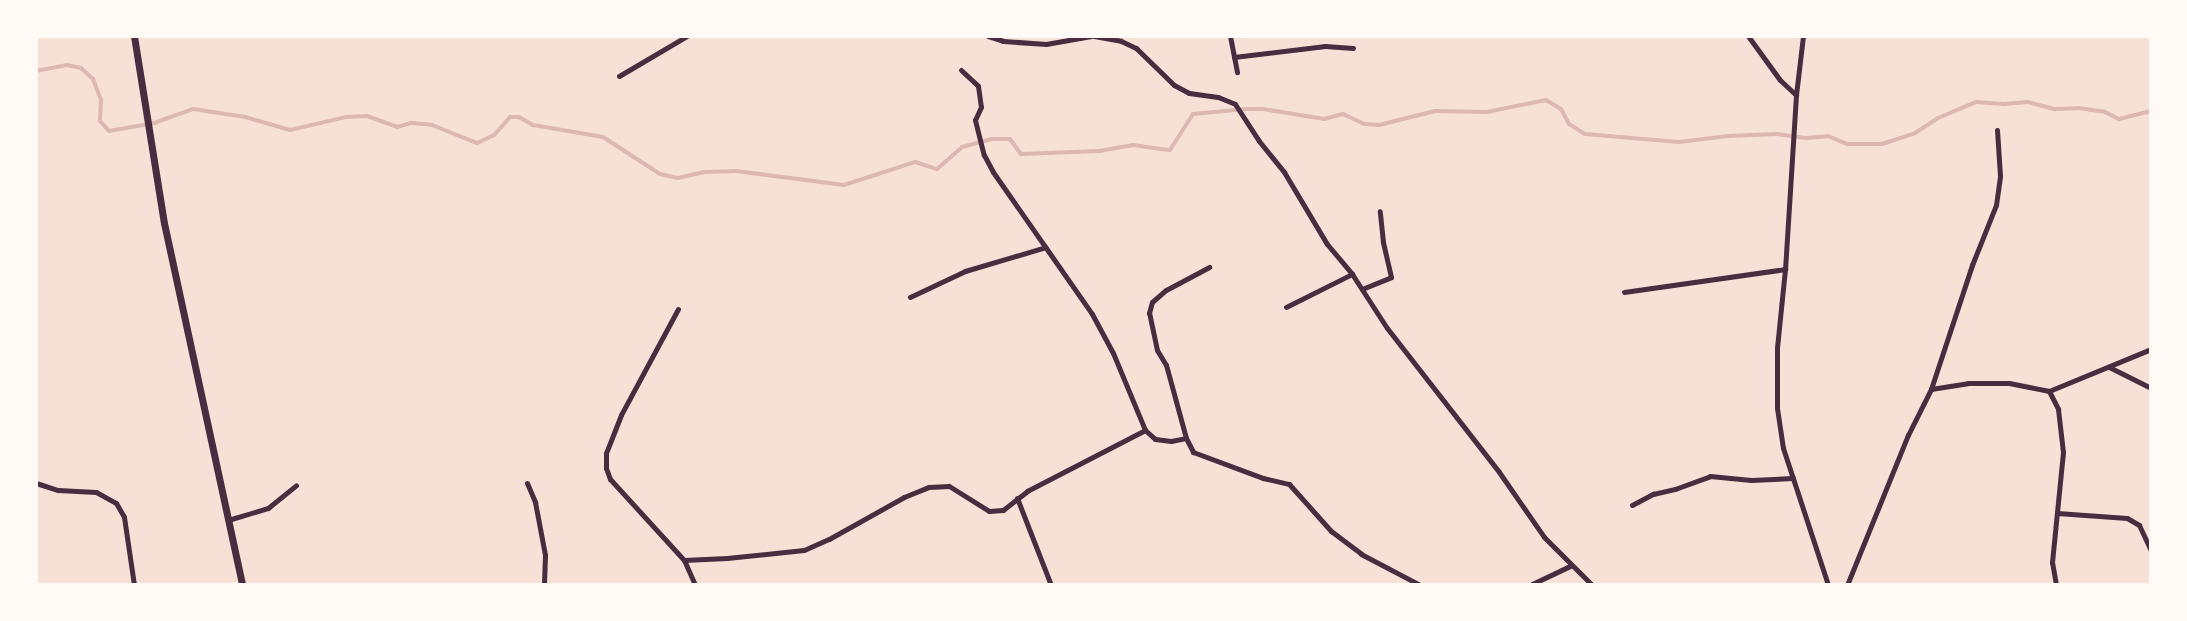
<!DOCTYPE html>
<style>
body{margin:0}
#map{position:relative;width:2187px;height:621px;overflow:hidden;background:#f7e1d7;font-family:"Asap Condensed",sans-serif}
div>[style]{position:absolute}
.stream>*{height:4px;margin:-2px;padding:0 2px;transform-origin:2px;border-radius:2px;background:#dcb8b0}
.minor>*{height:5px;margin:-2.5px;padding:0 2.5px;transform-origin:2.5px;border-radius:2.5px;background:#4a2c40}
.tertiary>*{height:7px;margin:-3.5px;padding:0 3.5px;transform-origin:3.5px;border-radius:3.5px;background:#4a2c40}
span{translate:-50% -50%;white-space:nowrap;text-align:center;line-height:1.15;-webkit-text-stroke:4.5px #fffaf5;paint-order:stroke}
.frame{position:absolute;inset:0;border:38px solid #fffaf5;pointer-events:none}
</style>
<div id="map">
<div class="stream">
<i style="left:36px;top:71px;width:32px;rotate:-11deg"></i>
<i style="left:67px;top:65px;width:14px;rotate:12deg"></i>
<i style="left:81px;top:68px;width:16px;rotate:43deg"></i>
<i style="left:93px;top:79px;width:22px;rotate:69deg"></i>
<i style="left:101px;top:100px;width:21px;rotate:93deg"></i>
<i style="left:100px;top:121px;width:13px;rotate:48deg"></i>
<i style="left:109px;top:131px;width:46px;rotate:-10.1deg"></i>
<i style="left:154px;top:123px;width:41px;rotate:-19.7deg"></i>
<i style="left:193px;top:109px;width:53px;rotate:8.7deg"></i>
<i style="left:245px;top:117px;width:47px;rotate:16.1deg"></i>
<i style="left:290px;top:130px;width:57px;rotate:-13.1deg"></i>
<i style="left:346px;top:117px;width:21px;rotate:-3deg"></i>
<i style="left:367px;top:116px;width:32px;rotate:20deg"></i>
<i style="left:397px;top:127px;width:15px;rotate:-16deg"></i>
<i style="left:411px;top:123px;width:21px;rotate:5deg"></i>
<i style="left:432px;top:125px;width:48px;rotate:21.8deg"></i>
<i style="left:477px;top:143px;width:19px;rotate:-25deg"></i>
<i style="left:494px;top:135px;width:24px;rotate:-48deg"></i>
<i style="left:510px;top:117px;width:9px"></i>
<i style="left:519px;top:117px;width:16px;rotate:30deg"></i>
<i style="left:533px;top:125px;width:71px;rotate:9.7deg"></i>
<i style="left:603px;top:137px;width:68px;rotate:33deg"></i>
<i style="left:660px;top:174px;width:18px;rotate:13deg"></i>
<i style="left:678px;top:178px;width:27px;rotate:-13deg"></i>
<i style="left:704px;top:172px;width:32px;rotate:-2deg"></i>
<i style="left:736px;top:171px;width:109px;rotate:7.4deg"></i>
<i style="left:844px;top:185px;width:75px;rotate:-17.9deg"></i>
<i style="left:915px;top:162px;width:23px;rotate:18deg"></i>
<i style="left:937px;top:169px;width:33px;rotate:-41deg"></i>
<i style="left:962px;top:147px;width:31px;rotate:-15deg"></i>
<i style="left:992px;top:139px;width:18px"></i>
<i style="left:1010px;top:139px;width:19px;rotate:54deg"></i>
<i style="left:1021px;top:154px;width:78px;rotate:-2.2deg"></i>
<i style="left:1099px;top:151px;width:35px;rotate:-10deg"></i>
<i style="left:1133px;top:145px;width:37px;rotate:8deg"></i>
<i style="left:1170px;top:150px;width:43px;rotate:-57.4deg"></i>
<i style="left:1193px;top:114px;width:53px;rotate:-5.4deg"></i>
<i style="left:1246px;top:109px;width:17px"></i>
<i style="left:1263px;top:109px;width:62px;rotate:9.3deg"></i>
<i style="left:1324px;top:119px;width:20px;rotate:-15deg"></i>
<i style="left:1343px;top:114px;width:23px;rotate:25deg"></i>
<i style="left:1364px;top:124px;width:15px;rotate:4deg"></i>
<i style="left:1379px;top:125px;width:58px;rotate:-14deg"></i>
<i style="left:1435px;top:111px;width:52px;rotate:1.1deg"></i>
<i style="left:1487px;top:112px;width:60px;rotate:-11.5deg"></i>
<i style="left:1546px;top:100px;width:17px;rotate:31deg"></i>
<i style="left:1561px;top:109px;width:17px;rotate:62deg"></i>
<i style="left:1569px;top:124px;width:19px;rotate:32deg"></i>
<i style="left:1585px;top:134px;width:94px;rotate:4.9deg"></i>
<i style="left:1679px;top:142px;width:49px;rotate:-7deg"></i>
<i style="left:1728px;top:136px;width:49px;rotate:-2.3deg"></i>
<i style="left:1777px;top:134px;width:30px;rotate:8deg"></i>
<i style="left:1807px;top:138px;width:21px;rotate:-5deg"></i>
<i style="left:1828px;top:136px;width:21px;rotate:23deg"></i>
<i style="left:1847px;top:144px;width:35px"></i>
<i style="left:1882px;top:144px;width:35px;rotate:-18deg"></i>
<i style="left:1915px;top:133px;width:27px;rotate:-33deg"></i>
<i style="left:1938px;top:118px;width:41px;rotate:-22.8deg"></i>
<i style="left:1976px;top:102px;width:28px;rotate:4deg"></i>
<i style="left:2004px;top:104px;width:24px;rotate:-5deg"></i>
<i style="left:2028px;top:102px;width:28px;rotate:15deg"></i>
<i style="left:2055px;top:109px;width:23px;rotate:-2deg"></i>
<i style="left:2078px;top:108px;width:27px;rotate:8deg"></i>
<i style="left:2105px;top:112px;width:16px;rotate:27deg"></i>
<i style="left:2119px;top:119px;width:33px;rotate:-14deg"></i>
</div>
<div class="minor">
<i style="left:988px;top:36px;width:16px;rotate:18deg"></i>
<i style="left:1003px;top:41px;width:43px;rotate:4deg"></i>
<i style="left:1046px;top:44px;width:46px;rotate:-10.1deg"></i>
<i style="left:1094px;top:36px;width:27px;rotate:10deg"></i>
<i style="left:1121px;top:41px;width:17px;rotate:25deg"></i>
<i style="left:1136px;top:48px;width:53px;rotate:44.2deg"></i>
<i style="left:1174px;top:85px;width:17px;rotate:28deg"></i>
<i style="left:1189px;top:93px;width:29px;rotate:8deg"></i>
<i style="left:1218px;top:97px;width:18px;rotate:22deg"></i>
<i style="left:1235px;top:104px;width:44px;rotate:57deg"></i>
<i style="left:1259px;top:141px;width:40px;rotate:51deg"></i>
<i style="left:1284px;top:172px;width:84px;rotate:59.2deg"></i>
<i style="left:1327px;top:244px;width:39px;rotate:50deg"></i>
<i style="left:1352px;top:274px;width:64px;rotate:57.1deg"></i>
<i style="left:1387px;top:328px;width:182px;rotate:52.1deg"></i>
<i style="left:1499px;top:472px;width:79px;rotate:55.3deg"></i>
<i style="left:1544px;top:537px;width:68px;rotate:45deg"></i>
<i style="left:1230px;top:36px;width:37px;rotate:79deg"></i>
<i style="left:1748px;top:36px;width:54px;rotate:54deg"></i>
<i style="left:1780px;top:80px;width:22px;rotate:43deg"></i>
<i style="left:1803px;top:36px;width:59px;rotate:96.8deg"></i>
<i style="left:1796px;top:95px;width:174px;rotate:93.6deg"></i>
<i style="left:1785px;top:269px;width:79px;rotate:95.8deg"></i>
<i style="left:1777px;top:348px;width:60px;rotate:90deg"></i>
<i style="left:1777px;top:408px;width:40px;rotate:81.5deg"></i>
<i style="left:1783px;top:448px;width:144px;rotate:71.8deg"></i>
<i style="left:1234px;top:57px;width:92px;rotate:-6.9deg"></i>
<i style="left:1325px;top:46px;width:28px;rotate:4deg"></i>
<i style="left:961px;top:70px;width:23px;rotate:43deg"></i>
<i style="left:978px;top:86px;width:21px;rotate:82deg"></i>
<i style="left:981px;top:107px;width:14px;rotate:115deg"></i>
<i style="left:975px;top:120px;width:36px;rotate:76deg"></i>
<i style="left:984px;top:155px;width:19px;rotate:62deg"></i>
<i style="left:993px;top:172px;width:173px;rotate:55.1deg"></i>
<i style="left:1092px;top:314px;width:44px;rotate:61.7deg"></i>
<i style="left:1113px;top:353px;width:83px;rotate:67.4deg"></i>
<i style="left:1145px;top:430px;width:13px;rotate:42deg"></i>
<i style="left:1155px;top:439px;width:16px;rotate:7deg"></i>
<i style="left:1171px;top:441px;width:15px;rotate:-11deg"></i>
<i style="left:1186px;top:438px;width:16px;rotate:63deg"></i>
<i style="left:1193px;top:452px;width:75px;rotate:20.4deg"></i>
<i style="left:1263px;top:478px;width:27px;rotate:13deg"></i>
<i style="left:1289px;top:484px;width:63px;rotate:48.2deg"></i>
<i style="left:1331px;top:531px;width:38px;rotate:37deg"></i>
<i style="left:1361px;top:554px;width:67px;rotate:27.7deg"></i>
<i style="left:619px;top:76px;width:79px;rotate:-30.5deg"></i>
<i style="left:1362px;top:289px;width:31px;rotate:-22deg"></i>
<i style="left:1391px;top:277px;width:36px;rotate:-103deg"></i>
<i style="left:1383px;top:242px;width:31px;rotate:-96deg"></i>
<i style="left:1624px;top:292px;width:163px;rotate:-8.1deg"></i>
<i style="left:910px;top:297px;width:61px;rotate:-25.3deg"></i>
<i style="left:965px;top:271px;width:84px;rotate:-16.5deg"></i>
<i style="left:1286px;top:307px;width:74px;rotate:-26.6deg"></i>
<i style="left:678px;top:309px;width:120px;rotate:118.3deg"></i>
<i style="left:621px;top:415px;width:41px;rotate:111.5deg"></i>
<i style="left:606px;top:453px;width:15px;rotate:90deg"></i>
<i style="left:606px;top:468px;width:12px;rotate:70deg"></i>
<i style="left:610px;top:479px;width:110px;rotate:47.6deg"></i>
<i style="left:684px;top:560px;width:27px;rotate:66deg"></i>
<i style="left:2109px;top:367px;width:47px;rotate:26.6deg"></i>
<i style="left:1931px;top:389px;width:37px;rotate:-9deg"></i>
<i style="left:1968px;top:383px;width:41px"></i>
<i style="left:2009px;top:383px;width:41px;rotate:11.3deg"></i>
<i style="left:2049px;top:391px;width:110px;rotate:-22.4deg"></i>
<i style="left:2049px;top:391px;width:20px;rotate:63deg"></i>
<i style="left:2058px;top:409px;width:43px;rotate:83.4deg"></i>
<i style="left:2063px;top:452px;width:111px;rotate:95.7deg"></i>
<i style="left:2052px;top:562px;width:23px;rotate:80deg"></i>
<i style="left:1186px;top:438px;width:76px;rotate:-105.3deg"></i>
<i style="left:1166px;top:365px;width:17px;rotate:-121deg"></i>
<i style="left:1157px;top:350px;width:38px;rotate:-102deg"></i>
<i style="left:1149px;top:313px;width:11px;rotate:-75deg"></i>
<i style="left:1152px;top:302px;width:18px;rotate:-41deg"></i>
<i style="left:1166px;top:290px;width:49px;rotate:-28.1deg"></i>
<i style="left:36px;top:483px;width:23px;rotate:18deg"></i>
<i style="left:58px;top:490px;width:38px;rotate:3deg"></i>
<i style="left:96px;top:492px;width:23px;rotate:29deg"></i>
<i style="left:116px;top:503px;width:16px;rotate:60deg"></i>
<i style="left:124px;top:517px;width:69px;rotate:81.6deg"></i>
<i style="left:527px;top:483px;width:21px;rotate:67deg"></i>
<i style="left:535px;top:502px;width:54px;rotate:79.3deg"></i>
<i style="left:545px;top:555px;width:30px;rotate:92deg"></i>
<i style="left:1017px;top:498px;width:93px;rotate:68.7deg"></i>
<i style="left:1632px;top:505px;width:24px;rotate:-28deg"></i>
<i style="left:1653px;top:494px;width:23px;rotate:-13deg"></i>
<i style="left:1675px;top:489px;width:37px;rotate:-20deg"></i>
<i style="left:1710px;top:476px;width:41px;rotate:5.6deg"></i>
<i style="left:1751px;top:480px;width:42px;rotate:-2.7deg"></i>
<i style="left:2057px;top:513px;width:70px;rotate:4.1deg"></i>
<i style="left:2127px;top:518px;width:14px;rotate:30deg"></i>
<i style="left:2139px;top:525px;width:29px;rotate:65deg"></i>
<i style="left:228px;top:520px;width:42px;rotate:-16.7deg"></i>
<i style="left:268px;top:508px;width:36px;rotate:-39deg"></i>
<i style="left:684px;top:560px;width:43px;rotate:-2.7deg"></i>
<i style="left:727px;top:558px;width:77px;rotate:-5.9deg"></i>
<i style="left:804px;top:550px;width:27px;rotate:-24deg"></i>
<i style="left:829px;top:539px;width:86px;rotate:-29.2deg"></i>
<i style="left:904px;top:497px;width:27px;rotate:-22deg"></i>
<i style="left:929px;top:487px;width:20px;rotate:-3deg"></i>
<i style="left:949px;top:486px;width:47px;rotate:32deg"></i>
<i style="left:989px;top:511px;width:14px;rotate:-4deg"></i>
<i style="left:1003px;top:510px;width:31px;rotate:-38deg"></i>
<i style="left:1027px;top:491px;width:133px;rotate:-27.3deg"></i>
<i style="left:1530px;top:585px;width:44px;rotate:-25.4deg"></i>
<i style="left:1847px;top:585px;width:162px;rotate:-67.9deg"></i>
<i style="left:1908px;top:435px;width:51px;rotate:-63.4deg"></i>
<i style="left:1931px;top:389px;width:131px;rotate:-71.7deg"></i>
<i style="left:1972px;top:265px;width:65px;rotate:-68.2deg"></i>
<i style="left:1996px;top:205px;width:29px;rotate:-82deg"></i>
<i style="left:2000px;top:176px;width:46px;rotate:-93.7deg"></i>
</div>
<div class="tertiary">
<i style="left:134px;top:36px;width:189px;rotate:80.9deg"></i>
<i style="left:164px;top:223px;width:370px;rotate:77.8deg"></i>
</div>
<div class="frame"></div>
</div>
